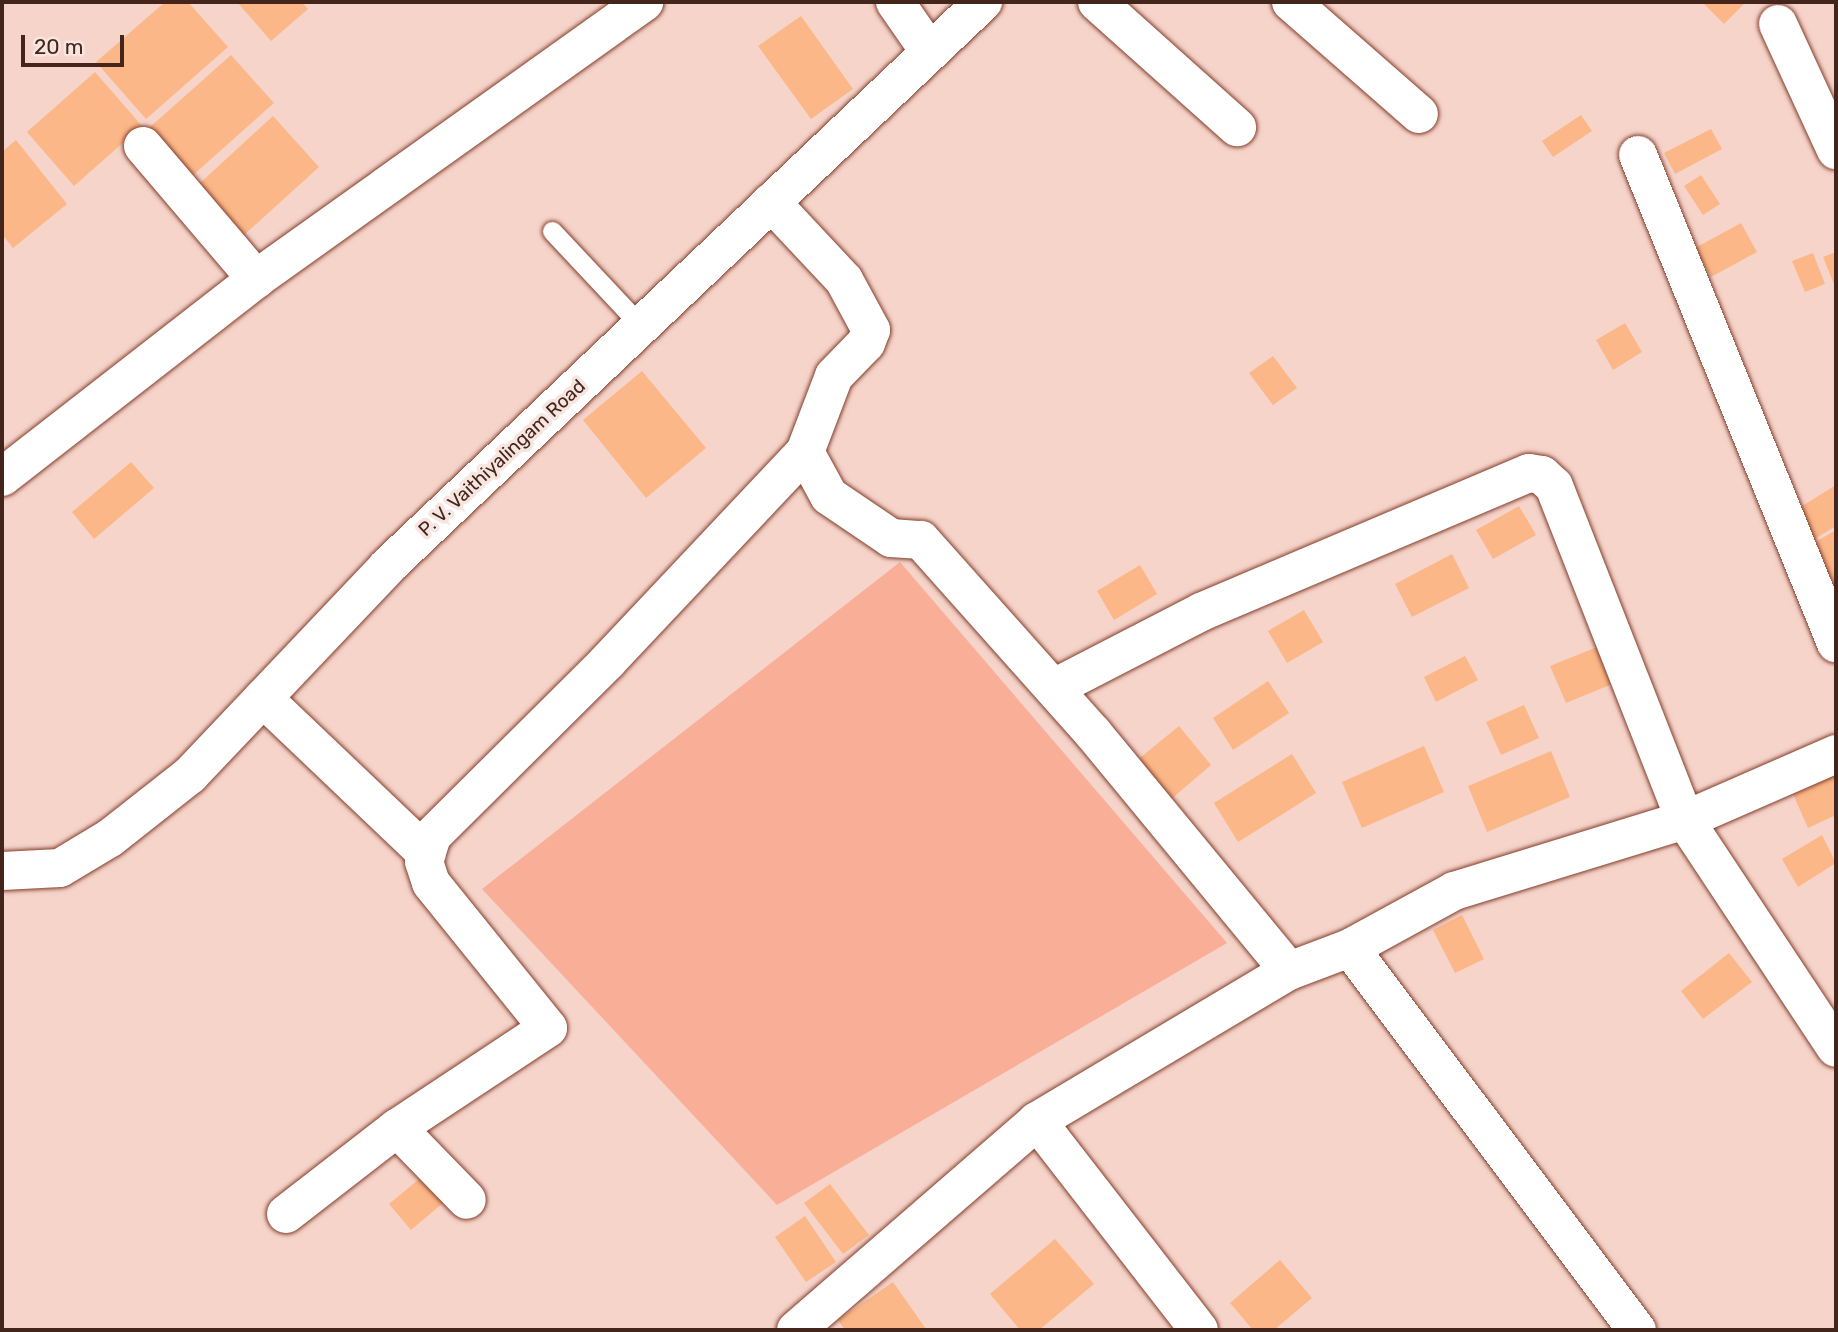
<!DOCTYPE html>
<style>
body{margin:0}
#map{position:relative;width:1838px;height:1332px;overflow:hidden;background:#f6d4ca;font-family:Rubik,sans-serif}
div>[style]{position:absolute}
.green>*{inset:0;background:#f9ae98}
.building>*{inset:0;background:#fbb787}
.roads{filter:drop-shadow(0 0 2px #843e2b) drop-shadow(0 0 2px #843e2b)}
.service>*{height:19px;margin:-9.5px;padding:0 9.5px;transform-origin:9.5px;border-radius:9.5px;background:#fff}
.minor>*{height:38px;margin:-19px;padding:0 19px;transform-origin:19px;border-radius:19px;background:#fff}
.tertiary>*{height:38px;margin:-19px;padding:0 19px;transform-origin:19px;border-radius:19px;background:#fff}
span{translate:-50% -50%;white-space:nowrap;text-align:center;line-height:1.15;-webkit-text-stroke:7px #f7e5e0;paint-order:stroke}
.street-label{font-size:19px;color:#44251c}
.frame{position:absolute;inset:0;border:4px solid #44251c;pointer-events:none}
.scale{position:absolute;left:21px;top:35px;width:103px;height:32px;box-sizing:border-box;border:4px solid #44251c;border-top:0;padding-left:9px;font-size:21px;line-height:24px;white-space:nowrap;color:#44251c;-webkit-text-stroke:5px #f7e5e0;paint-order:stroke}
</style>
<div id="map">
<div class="green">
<i style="clip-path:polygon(900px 562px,1227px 943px,777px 1205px,482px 889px)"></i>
</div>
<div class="building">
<i style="clip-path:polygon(165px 2px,188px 2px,228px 47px,146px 119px,96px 62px)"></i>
<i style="clip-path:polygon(237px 2px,302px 2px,308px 9px,271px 41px)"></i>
<i style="clip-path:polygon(1702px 2px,1746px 2px,1724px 24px)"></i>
<i style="clip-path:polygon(801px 16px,853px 89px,811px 119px,758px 46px)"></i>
<i style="clip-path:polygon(231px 55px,274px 103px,192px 176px,149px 128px)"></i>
<i style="clip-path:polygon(95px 72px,142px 126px,74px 186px,27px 132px)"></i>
<i style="clip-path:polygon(1581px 115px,1592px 131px,1553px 157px,1542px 141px)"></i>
<i style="clip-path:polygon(273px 116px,319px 167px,244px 235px,199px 184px)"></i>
<i style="clip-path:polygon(1711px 129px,1722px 149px,1675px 174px,1664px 153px)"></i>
<i style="clip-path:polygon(16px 140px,67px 204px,13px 248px,2px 234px,2px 152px)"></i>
<i style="clip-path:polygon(1701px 175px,1720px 204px,1703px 215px,1684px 186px)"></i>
<i style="clip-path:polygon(1741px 223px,1757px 252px,1711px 277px,1695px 248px)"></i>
<i style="clip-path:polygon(1836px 252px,1836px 289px,1823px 257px)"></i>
<i style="clip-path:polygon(1813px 253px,1825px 284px,1805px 292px,1792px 261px)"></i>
<i style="clip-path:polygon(1625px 323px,1642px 352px,1613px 370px,1596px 340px)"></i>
<i style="clip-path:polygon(1273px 356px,1297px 388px,1273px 405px,1249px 373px)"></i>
<i style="clip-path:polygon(642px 371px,706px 448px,646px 498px,583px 420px)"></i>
<i style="clip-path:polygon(131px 462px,154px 488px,94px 539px,72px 512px)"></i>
<i style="clip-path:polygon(1836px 485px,1836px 526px,1811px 541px,1794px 511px)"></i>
<i style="clip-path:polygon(1519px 506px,1536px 535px,1493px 559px,1476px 530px)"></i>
<i style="clip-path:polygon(1836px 530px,1836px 582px,1834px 584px,1812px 544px)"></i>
<i style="clip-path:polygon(1452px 554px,1469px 588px,1412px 617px,1395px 584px)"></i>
<i style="clip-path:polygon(1140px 565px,1157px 594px,1114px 620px,1097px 591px)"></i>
<i style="clip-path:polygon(1304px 610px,1323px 642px,1287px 663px,1268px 631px)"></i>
<i style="clip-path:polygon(1607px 643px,1622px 680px,1566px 703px,1550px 666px)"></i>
<i style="clip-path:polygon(1465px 656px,1478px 680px,1436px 702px,1424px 677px)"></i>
<i style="clip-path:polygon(1268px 681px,1289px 713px,1233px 750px,1213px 718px)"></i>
<i style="clip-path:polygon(1524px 705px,1539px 738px,1501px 755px,1486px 722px)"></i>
<i style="clip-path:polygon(1179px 726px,1211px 765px,1163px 806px,1130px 766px)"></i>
<i style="clip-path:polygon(1424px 746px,1444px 792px,1362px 828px,1342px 782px)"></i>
<i style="clip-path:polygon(1551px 751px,1570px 797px,1487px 832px,1468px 786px)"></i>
<i style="clip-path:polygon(1292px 754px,1316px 793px,1238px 842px,1214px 803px)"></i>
<i style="clip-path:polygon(1836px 774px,1836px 815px,1808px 828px,1793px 794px)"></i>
<i style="clip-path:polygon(1822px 835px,1836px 863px,1798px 887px,1782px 859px)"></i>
<i style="clip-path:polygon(1462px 915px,1484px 959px,1455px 973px,1433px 930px)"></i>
<i style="clip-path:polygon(1729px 953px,1752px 982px,1703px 1019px,1681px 991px)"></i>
<i style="clip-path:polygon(429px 1171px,450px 1197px,411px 1230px,389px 1204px)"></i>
<i style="clip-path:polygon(830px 1184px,869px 1235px,843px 1254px,804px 1203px)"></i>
<i style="clip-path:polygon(805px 1216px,836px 1262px,806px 1282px,775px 1237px)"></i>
<i style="clip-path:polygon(1055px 1239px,1094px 1284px,1039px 1330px,1020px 1330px,990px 1294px)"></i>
<i style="clip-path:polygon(1280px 1260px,1312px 1298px,1274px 1330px,1253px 1330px,1230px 1303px)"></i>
<i style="clip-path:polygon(893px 1282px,926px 1329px,845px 1330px,838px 1320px)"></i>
</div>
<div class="roads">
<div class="service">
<i style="left:552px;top:231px;width:132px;rotate:46.8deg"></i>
</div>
<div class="minor">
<i style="left:895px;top:2px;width:60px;rotate:55.2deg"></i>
<i style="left:1097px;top:2px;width:188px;rotate:41.8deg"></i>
<i style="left:1291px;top:2px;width:170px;rotate:41.2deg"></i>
<i style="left:1778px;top:24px;width:139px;rotate:65.3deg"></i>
<i style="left:143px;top:146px;width:175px;rotate:49.6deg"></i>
<i style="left:256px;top:279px;width:477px;rotate:-35.5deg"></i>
<i style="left:1638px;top:155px;width:527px;rotate:67.92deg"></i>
<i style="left:771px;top:202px;width:107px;rotate:46.9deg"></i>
<i style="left:844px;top:280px;width:57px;rotate:61.6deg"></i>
<i style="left:871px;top:330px;width:14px;rotate:111deg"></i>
<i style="left:866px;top:343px;width:46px;rotate:134.1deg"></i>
<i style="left:834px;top:376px;width:81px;rotate:110.9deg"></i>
<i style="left:805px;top:452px;width:50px;rotate:61.4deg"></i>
<i style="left:829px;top:496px;width:75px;rotate:34.1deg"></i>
<i style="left:891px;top:538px;width:30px;rotate:4deg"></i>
<i style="left:921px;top:540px;width:259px;rotate:48.3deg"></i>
<i style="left:1093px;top:733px;width:308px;rotate:50.5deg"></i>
<i style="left:2px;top:477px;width:322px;rotate:-37.9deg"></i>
<i style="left:1054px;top:688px;width:165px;rotate:-27.3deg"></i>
<i style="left:1201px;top:612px;width:356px;rotate:-23deg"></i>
<i style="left:1529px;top:473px;width:13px;rotate:9deg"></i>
<i style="left:1542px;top:475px;width:16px;rotate:43deg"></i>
<i style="left:1554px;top:486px;width:359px;rotate:68.6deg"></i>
<i style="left:1685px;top:820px;width:273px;rotate:56.5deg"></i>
<i style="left:263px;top:698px;width:226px;rotate:43.6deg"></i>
<i style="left:1350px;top:948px;width:478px;rotate:53.1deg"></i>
<i style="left:1037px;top:1121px;width:264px;rotate:52.2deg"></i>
<i style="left:397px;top:1128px;width:181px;rotate:-33.5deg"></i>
<i style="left:548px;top:1028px;width:186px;rotate:-128.9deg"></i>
<i style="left:431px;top:883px;width:23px;rotate:-108deg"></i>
<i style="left:424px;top:861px;width:26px;rotate:-72deg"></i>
<i style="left:432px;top:836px;width:248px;rotate:-44.8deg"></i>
<i style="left:608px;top:661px;width:287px;rotate:-46.7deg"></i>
<i style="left:286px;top:1214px;width:140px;rotate:-37.8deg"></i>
<i style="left:397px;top:1128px;width:100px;rotate:45.8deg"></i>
<i style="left:796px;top:1330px;width:319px;rotate:-40.9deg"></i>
<i style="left:1037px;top:1121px;width:293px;rotate:-30.8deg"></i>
<i style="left:1289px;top:971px;width:65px;rotate:-20.7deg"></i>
<i style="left:1350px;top:948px;width:119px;rotate:-28.7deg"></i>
<i style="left:1454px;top:891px;width:242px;rotate:-17.1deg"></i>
<i style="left:1685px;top:820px;width:165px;rotate:-23.6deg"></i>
</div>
<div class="tertiary">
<i style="left:2px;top:871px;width:58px;rotate:-3deg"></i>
<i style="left:60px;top:868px;width:58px;rotate:-31deg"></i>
<i style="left:110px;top:838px;width:102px;rotate:-38.2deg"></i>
<i style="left:190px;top:775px;width:288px;rotate:-46.5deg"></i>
<i style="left:388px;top:566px;width:820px;rotate:-43.47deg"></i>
</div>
</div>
<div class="street-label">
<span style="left:502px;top:458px;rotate:-43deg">P. V. Vaithiyalingam Road</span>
</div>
<div class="frame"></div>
<div class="scale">20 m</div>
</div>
